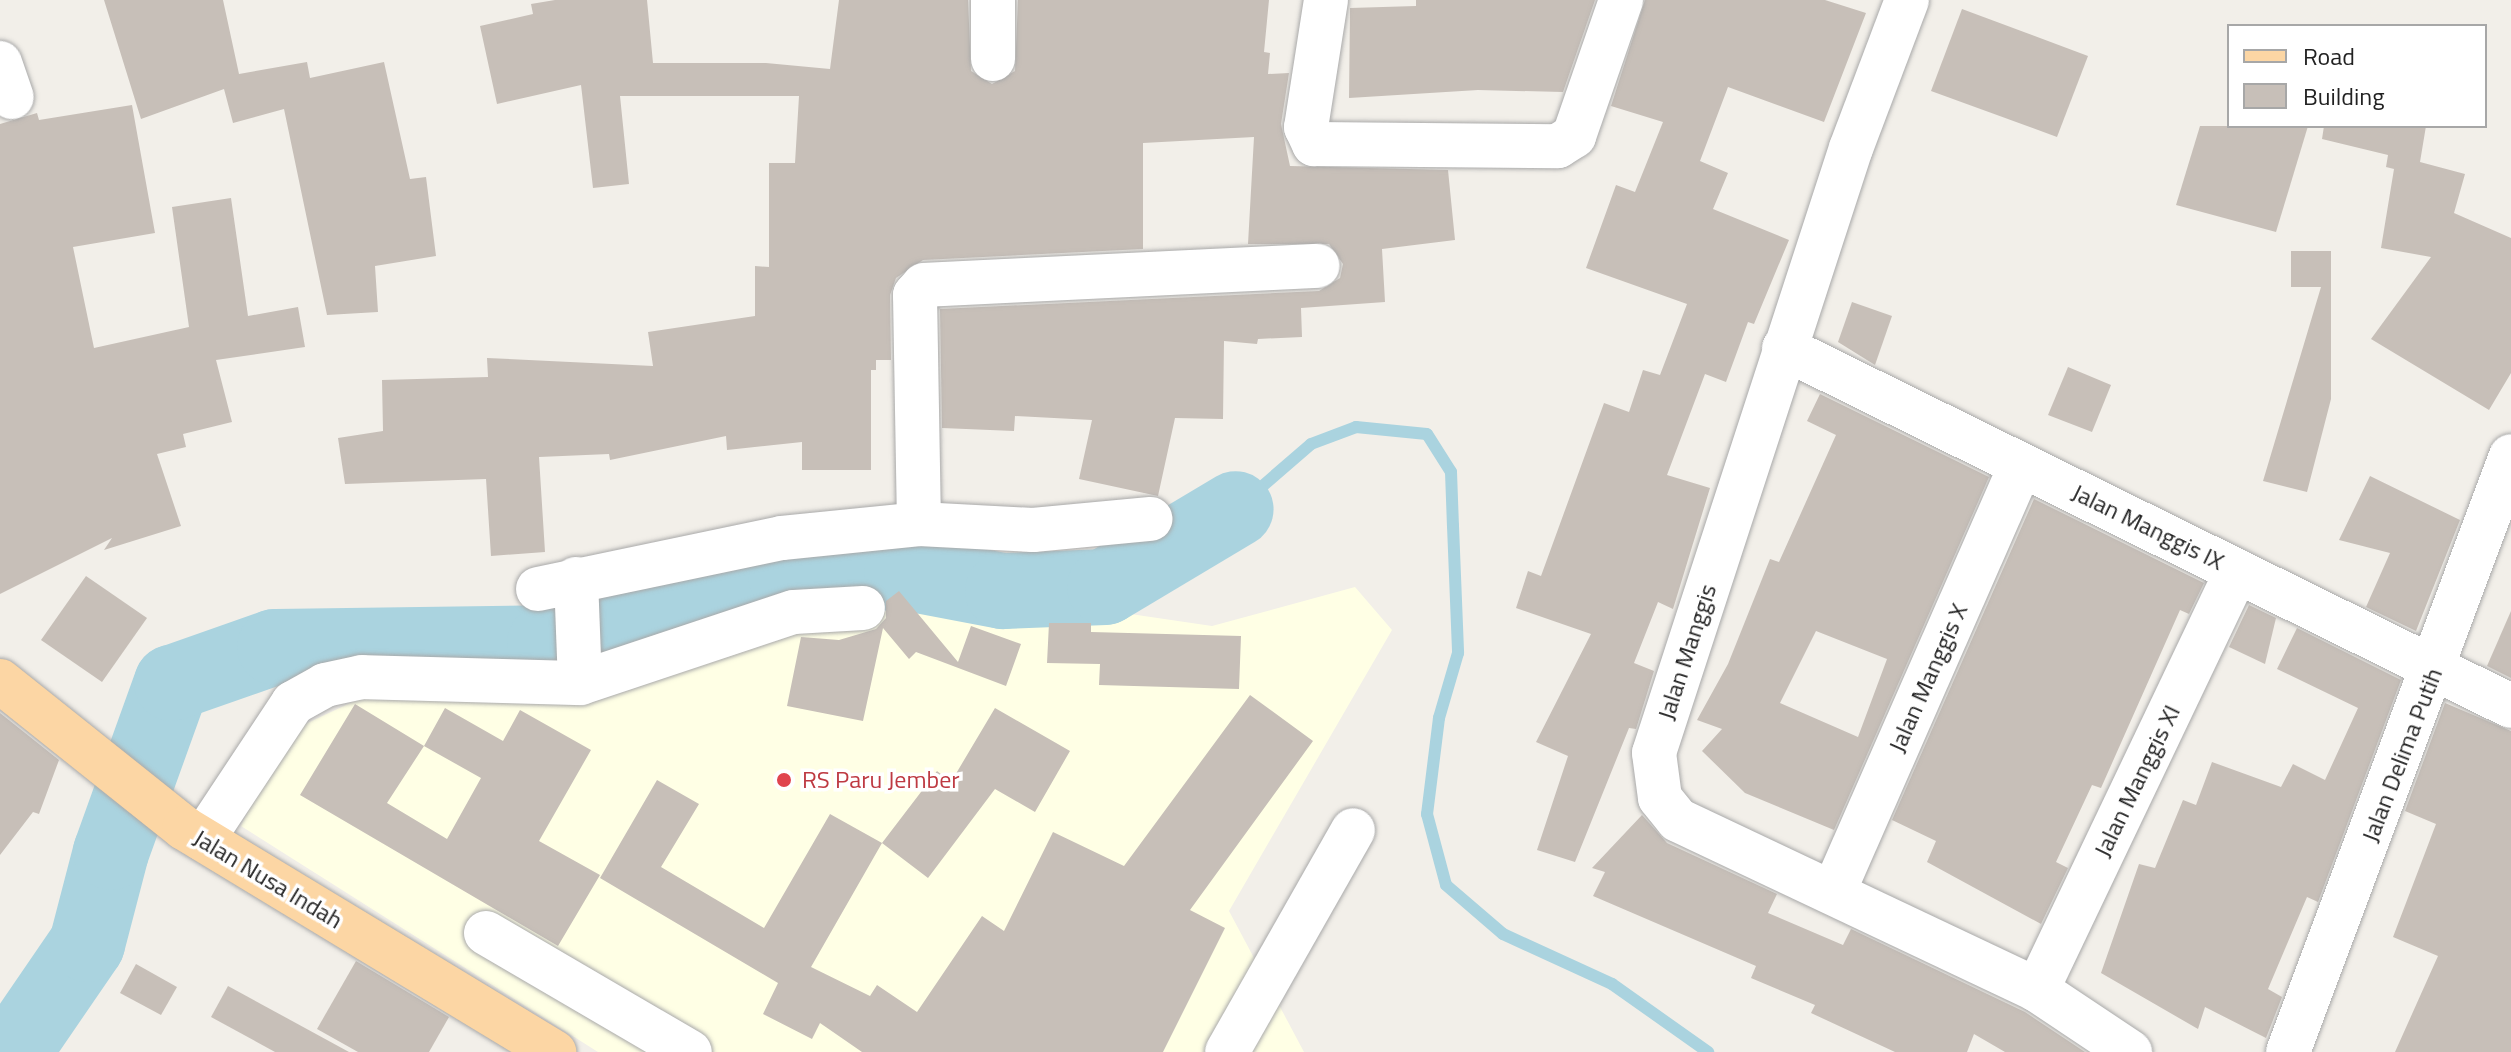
<!DOCTYPE html>
<style>
body{margin:0}
#map{position:relative;width:2511px;height:1052px;overflow:hidden;background:#f2efe9;font-family:"Titillium Web",sans-serif}
div>[style]{position:absolute}
.education>*{inset:0;background:#ffffe5}
.stream>*{height:12px;margin:-6px;padding:0 6px;transform-origin:6px;border-radius:6px;background:#aad3df}
.river>*{height:76px;margin:-38px;padding:0 38px;transform-origin:38px;border-radius:38px;background:#aad3df}
.building>*{inset:0;background:#c7bfb8}
.roads{filter:drop-shadow(0 0 2px #a9a9a9) drop-shadow(0 0 2px #a9a9a9)}
.minor>*{height:44px;margin:-22px;padding:0 22px;transform-origin:22px;border-radius:22px;background:#fff}
.major>*{height:44px;margin:-22px;padding:0 22px;transform-origin:22px;border-radius:22px;background:#fcd6a4}
.dots>*{width:22px;height:22px;translate:-50% -50%;box-sizing:border-box;border:4px solid #fff;border-radius:50%}
span{translate:-50% -50%;white-space:nowrap;text-align:center;line-height:1.15;-webkit-text-stroke:7px #fff;paint-order:stroke}
.street-label{font-size:24px;color:#222}
.health-label{font-size:24px;color:#be3a42}
.left{translate:0 -50%;text-align:left}
.legend{position:absolute;left:2227px;top:24px;width:260px;height:104px;box-sizing:border-box;background:#fff;border:2px solid #a7a7a7;margin:0;padding:10px 14px;list-style:none;font-size:24px;color:#222}
.legend li{display:flex;align-items:center;gap:16px;height:40px}
.legend b{width:40px;border:2px solid #a7a7a7}
</style>
<div id="map">
<div class="education">
<i style="clip-path:polygon(1355px 587px,1392px 630px,1229px 911px,1304px 1052px,598px 1052px,241px 826px,284px 734px,410px 675px,588px 645px,759px 598px,904px 595px,1110px 611px,1212px 626px)"></i>
</div>
<div class="stream">
<i style="left:1236px;top:509px;width:99px;rotate:-40.9deg"></i>
<i style="left:1311px;top:444px;width:48px;rotate:-20.7deg"></i>
<i style="left:1356px;top:427px;width:71px;rotate:5.6deg"></i>
<i style="left:1427px;top:434px;width:45px;rotate:57.7deg"></i>
<i style="left:1451px;top:472px;width:54px;rotate:87.9deg"></i>
<i style="left:1453px;top:526px;width:127px;rotate:87.7deg"></i>
<i style="left:1458px;top:653px;width:68px;rotate:106.3deg"></i>
<i style="left:1439px;top:718px;width:97px;rotate:97.1deg"></i>
<i style="left:1427px;top:814px;width:73px;rotate:75deg"></i>
<i style="left:1446px;top:885px;width:75px;rotate:40.7deg"></i>
<i style="left:1503px;top:934px;width:120px;rotate:24.6deg"></i>
<i style="left:1612px;top:984px;width:118px;rotate:35.3deg"></i>
</div>
<div class="river">
<i style="left:13px;top:1052px;width:131px;rotate:-55.6deg"></i>
<i style="left:87px;top:944px;width:95px;rotate:-75.4deg"></i>
<i style="left:111px;top:852px;width:180px;rotate:-70.2deg"></i>
<i style="left:172px;top:683px;width:109px;rotate:-19.3deg"></i>
<i style="left:275px;top:647px;width:270px;rotate:-0.8deg"></i>
<i style="left:545px;top:643px;width:85px;rotate:-22.1deg"></i>
<i style="left:624px;top:611px;width:166px;rotate:-12.2deg"></i>
<i style="left:786px;top:576px;width:116px;rotate:-2deg"></i>
<i style="left:902px;top:572px;width:103px;rotate:10.7deg"></i>
<i style="left:1003px;top:591px;width:102px;rotate:-2.2deg"></i>
<i style="left:1105px;top:587px;width:152px;rotate:-30.8deg"></i>
</div>
<div class="building">
<i style="clip-path:polygon(104px 0,223px 0,239px 74px,307px 62px,310px 78px,384px 62px,410px 179px,426px 177px,436px 256px,375px 266px,378px 312px,327px 315px,284px 109px,233px 123px,224px 89px,141px 119px)"></i>
<i style="clip-path:polygon(555px 0,647px 0,653px 63px,766px 63px,830px 69px,839px 0,968px 0,971px 71px,992px 84px,1015px 71px,1018px 0,1269px 0,1264px 52px,1270px 53px,1268px 74px,1289px 73px,1281px 124px,1290px 166px,1448px 170px,1455px 240px,1382px 249px,1385px 302px,1301px 308px,1302px 337px,1258px 339px,1257px 344px,1224px 341px,1223px 419px,1175px 418px,1158px 496px,1079px 479px,1092px 420px,1015px 416px,1014px 431px,942px 428px,940px 309px,1319px 291px,1340px 278px,1343px 264px,1329px 244px,1248px 244px,1254px 137px,1143px 143px,1143px 249px,923px 260px,896px 278px,890px 295px,891px 360px,876px 360px,876px 370px,871px 370px,871px 470px,802px 470px,802px 442px,727px 450px,726px 436px,610px 460px,609px 454px,539px 457px,545px 552px,491px 556px,486px 479px,345px 484px,338px 438px,383px 431px,382px 380px,488px 377px,487px 358px,653px 366px,648px 332px,755px 316px,755px 266px,769px 267px,769px 163px,795px 163px,799px 96px,620px 96px,629px 184px,593px 188px,581px 85px,497px 104px,480px 26px,533px 14px,531px 4px)"></i>
<i style="clip-path:polygon(1416px 0,1595px 0,1563px 92px,1478px 90px,1349px 98px,1350px 8px,1416px 6px)"></i>
<i style="clip-path:polygon(1645px 0,1825px 0,1866px 13px,1824px 122px,1728px 87px,1700px 161px,1728px 173px,1713px 209px,1789px 240px,1754px 324px,1748px 322px,1726px 382px,1705px 374px,1667px 475px,1710px 488px,1673px 609px,1658px 602px,1634px 663px,1654px 671px,1636px 729px,1629px 728px,1575px 862px,1537px 850px,1568px 756px,1536px 742px,1591px 634px,1516px 608px,1528px 571px,1541px 576px,1604px 403px,1629px 412px,1643px 370px,1660px 375px,1687px 304px,1586px 268px,1616px 185px,1635px 192px,1663px 122px,1611px 106px)"></i>
<i style="clip-path:polygon(1962px 9px,2088px 56px,2057px 137px,1931px 91px)"></i>
<i style="clip-path:polygon(132px 105px,155px 233px,73px 247px,94px 348px,189px 327px,172px 207px,231px 198px,248px 316px,298px 307px,305px 347px,216px 360px,232px 422px,183px 434px,186px 447px,157px 454px,181px 526px,104px 550px,112px 538px,0 594px,0 124px,37px 113px,39px 120px)"></i>
<i style="clip-path:polygon(2200px 126px,2308px 126px,2276px 232px,2176px 205px)"></i>
<i style="clip-path:polygon(2324px 126px,2426px 126px,2420px 162px,2465px 174px,2454px 213px,2511px 238px,2511px 373px,2489px 410px,2371px 339px,2431px 257px,2381px 248px,2394px 169px,2386px 167px,2388px 155px,2322px 139px)"></i>
<i style="clip-path:polygon(2291px 251px,2331px 251px,2331px 399px,2307px 492px,2263px 481px,2321px 287px,2291px 287px)"></i>
<i style="clip-path:polygon(1852px 302px,1892px 316px,1875px 365px,1838px 342px)"></i>
<i style="clip-path:polygon(2068px 367px,2111px 385px,2092px 432px,2048px 415px)"></i>
<i style="clip-path:polygon(evenodd,1820px 394px,1989px 477px,1834px 830px,1745px 793px,1702px 751px,1722px 729px,1697px 720px,1728px 664px,1770px 559px,1779px 562px,1836px 435px,1807px 421px,1820px 394px,1816px 631px,1887px 659px,1858px 737px,1780px 703px,1816px 631px)"></i>
<i style="clip-path:polygon(2370px 476px,2460px 520px,2416px 631px,2366px 607px,2390px 553px,2339px 540px)"></i>
<i style="clip-path:polygon(2034px 499px,2204px 583px,2189px 614px,2180px 610px,2101px 788px,2092px 785px,2056px 862px,2068px 868px,2041px 924px,1927px 862px,1936px 841px,1892px 820px)"></i>
<i style="clip-path:polygon(86px 576px,147px 618px,102px 682px,41px 640px)"></i>
<i style="clip-path:polygon(899px 591px,958px 662px,971px 626px,1021px 644px,1006px 686px,916px 652px,909px 659px,883px 628px,863px 721px,787px 706px,801px 637px,839px 640px,876px 629px,886px 618px,886px 601px)"></i>
<i style="clip-path:polygon(2249px 605px,2276px 618px,2265px 664px,2229px 647px)"></i>
<i style="clip-path:polygon(2511px 611px,2511px 678px,2487px 666px)"></i>
<i style="clip-path:polygon(1049px 623px,1091px 623px,1091px 632px,1241px 636px,1239px 689px,1099px 685px,1100px 664px,1047px 663px)"></i>
<i style="clip-path:polygon(2297px 628px,2401px 680px,2318px 902px,2307px 897px,2268px 989px,2282px 997px,2266px 1038px,2205px 1007px,2198px 1029px,2101px 973px,2139px 864px,2155px 868px,2183px 800px,2196px 805px,2212px 762px,2281px 787px,2293px 764px,2325px 780px,2358px 708px,2277px 669px)"></i>
<i style="clip-path:polygon(1250px 695px,1313px 741px,1190px 910px,1225px 928px,1163px 1052px,862px 1052px,820px 1023px,812px 1039px,763px 1014px,778px 983px,600px 878px,657px 780px,699px 804px,661px 867px,764px 928px,830px 814px,882px 843px,811px 967px,870px 996px,877px 985px,917px 1012px,982px 916px,1004px 931px,1053px 832px,1124px 866px)"></i>
<i style="clip-path:polygon(2445px 703px,2511px 731px,2511px 1052px,2395px 1052px,2438px 956px,2393px 937px,2436px 824px,2405px 811px)"></i>
<i style="clip-path:polygon(evenodd,355px 704px,424px 746px,445px 708px,503px 741px,520px 710px,591px 750px,539px 841px,600px 875px,558px 946px,300px 795px,355px 704px,424px 746px,481px 778px,447px 839px,387px 803px,424px 746px)"></i>
<i style="clip-path:polygon(995px 708px,1070px 751px,1035px 812px,995px 789px,928px 878px,882px 843px,937px 771px,951px 782px)"></i>
<i style="clip-path:polygon(0 713px,59px 760px,39px 814px,33px 812px,0 855px)"></i>
<i style="clip-path:polygon(1642px 815px,1667px 843px,1777px 894px,1768px 913px,1843px 945px,1851px 929px,2025px 1012px,2085px 1052px,2005px 1052px,1974px 1034px,1967px 1052px,1895px 1052px,1811px 1013px,1815px 1005px,1751px 978px,1756px 966px,1593px 896px,1605px 872px,1592px 868px)"></i>
<i style="clip-path:polygon(356px 961px,449px 1017px,429px 1052px,358px 1052px,317px 1029px)"></i>
<i style="clip-path:polygon(136px 964px,177px 987px,161px 1015px,120px 993px)"></i>
<i style="clip-path:polygon(228px 986px,349px 1052px,275px 1052px,211px 1017px)"></i>
</div>
<div class="roads">
<div class="minor">
<i style="left:1326px;top:0;width:129px;rotate:98.9deg"></i>
<i style="left:1306px;top:127px;width:19px;rotate:65deg"></i>
<i style="left:1314px;top:144px;width:244px;rotate:0.5deg"></i>
<i style="left:1558px;top:146px;width:19px;rotate:-32deg"></i>
<i style="left:1574px;top:136px;width:144px;rotate:-70.9deg"></i>
<i style="left:1907px;top:0;width:158px;rotate:110.7deg"></i>
<i style="left:1851px;top:148px;width:636px;rotate:108.04deg"></i>
<i style="left:1654px;top:753px;width:45px;rotate:82.4deg"></i>
<i style="left:1660px;top:798px;width:28px;rotate:51deg"></i>
<i style="left:1678px;top:820px;width:397px;rotate:25.3deg"></i>
<i style="left:2037px;top:990px;width:112px;rotate:33.7deg"></i>
<i style="left:993px;top:59px;width:59px;rotate:-90deg"></i>
<i style="left:0;top:63px;width:36px;rotate:71deg"></i>
<i style="left:1784px;top:348px;width:810px;rotate:26.22deg"></i>
<i style="left:919px;top:524px;width:229px;rotate:-91deg"></i>
<i style="left:915px;top:295px;width:13px;rotate:-48deg"></i>
<i style="left:924px;top:285px;width:394px;rotate:-2.8deg"></i>
<i style="left:576px;top:579px;width:104px;rotate:87.8deg"></i>
<i style="left:538px;top:589px;width:249px;rotate:-11.8deg"></i>
<i style="left:782px;top:538px;width:138px;rotate:-5.8deg"></i>
<i style="left:919px;top:524px;width:114px;rotate:3deg"></i>
<i style="left:1033px;top:530px;width:118px;rotate:-5.4deg"></i>
<i style="left:203px;top:839px;width:163px;rotate:-56.5deg"></i>
<i style="left:293px;top:703px;width:37px;rotate:-29deg"></i>
<i style="left:325px;top:685px;width:38px;rotate:-12deg"></i>
<i style="left:362px;top:677px;width:218px;rotate:1.6deg"></i>
<i style="left:580px;top:683px;width:225px;rotate:-18.4deg"></i>
<i style="left:794px;top:612px;width:69px;rotate:-3.3deg"></i>
<i style="left:1834px;top:891px;width:465px;rotate:-66.3deg"></i>
<i style="left:486px;top:933px;width:236px;rotate:30.3deg"></i>
<i style="left:2037px;top:990px;width:464px;rotate:-64.5deg"></i>
<i style="left:1227px;top:1052px;width:255px;rotate:-60.4deg"></i>
<i style="left:2288px;top:1052px;width:636px;rotate:-69.49deg"></i>
</div>
<div class="major">
<i style="left:0;top:681px;width:236px;rotate:38.6deg"></i>
<i style="left:184px;top:828px;width:433px;rotate:31.2deg"></i>
</div>
</div>
<div class="dots">
<i style="left:784px;top:780px;background:#e0444e"></i>
</div>
<div class="street-label">
<span style="left:2148px;top:527px;rotate:26deg">Jalan Manggis IX</span>
<span style="left:1687px;top:652px;rotate:-72deg">Jalan Manggis</span>
<span style="left:1928px;top:678px;rotate:-66deg">Jalan Manggis X</span>
<span style="left:2402px;top:755px;rotate:-69deg">Jalan Delima Putih</span>
<span style="left:2137px;top:781px;rotate:-64deg">Jalan Manggis XI</span>
<span style="left:268px;top:879px;rotate:31deg">Jalan Nusa Indah</span>
</div>
<div class="health-label">
<span class="left" style="left:802px;top:780px">RS Paru Jember</span>
</div>
<ul class="legend">
<li><b style="height:10px;background:#fcd6a4"></b>Road</li>
<li><b style="height:22px;background:#c7bfb8"></b>Building</li>
</ul>
</div>
